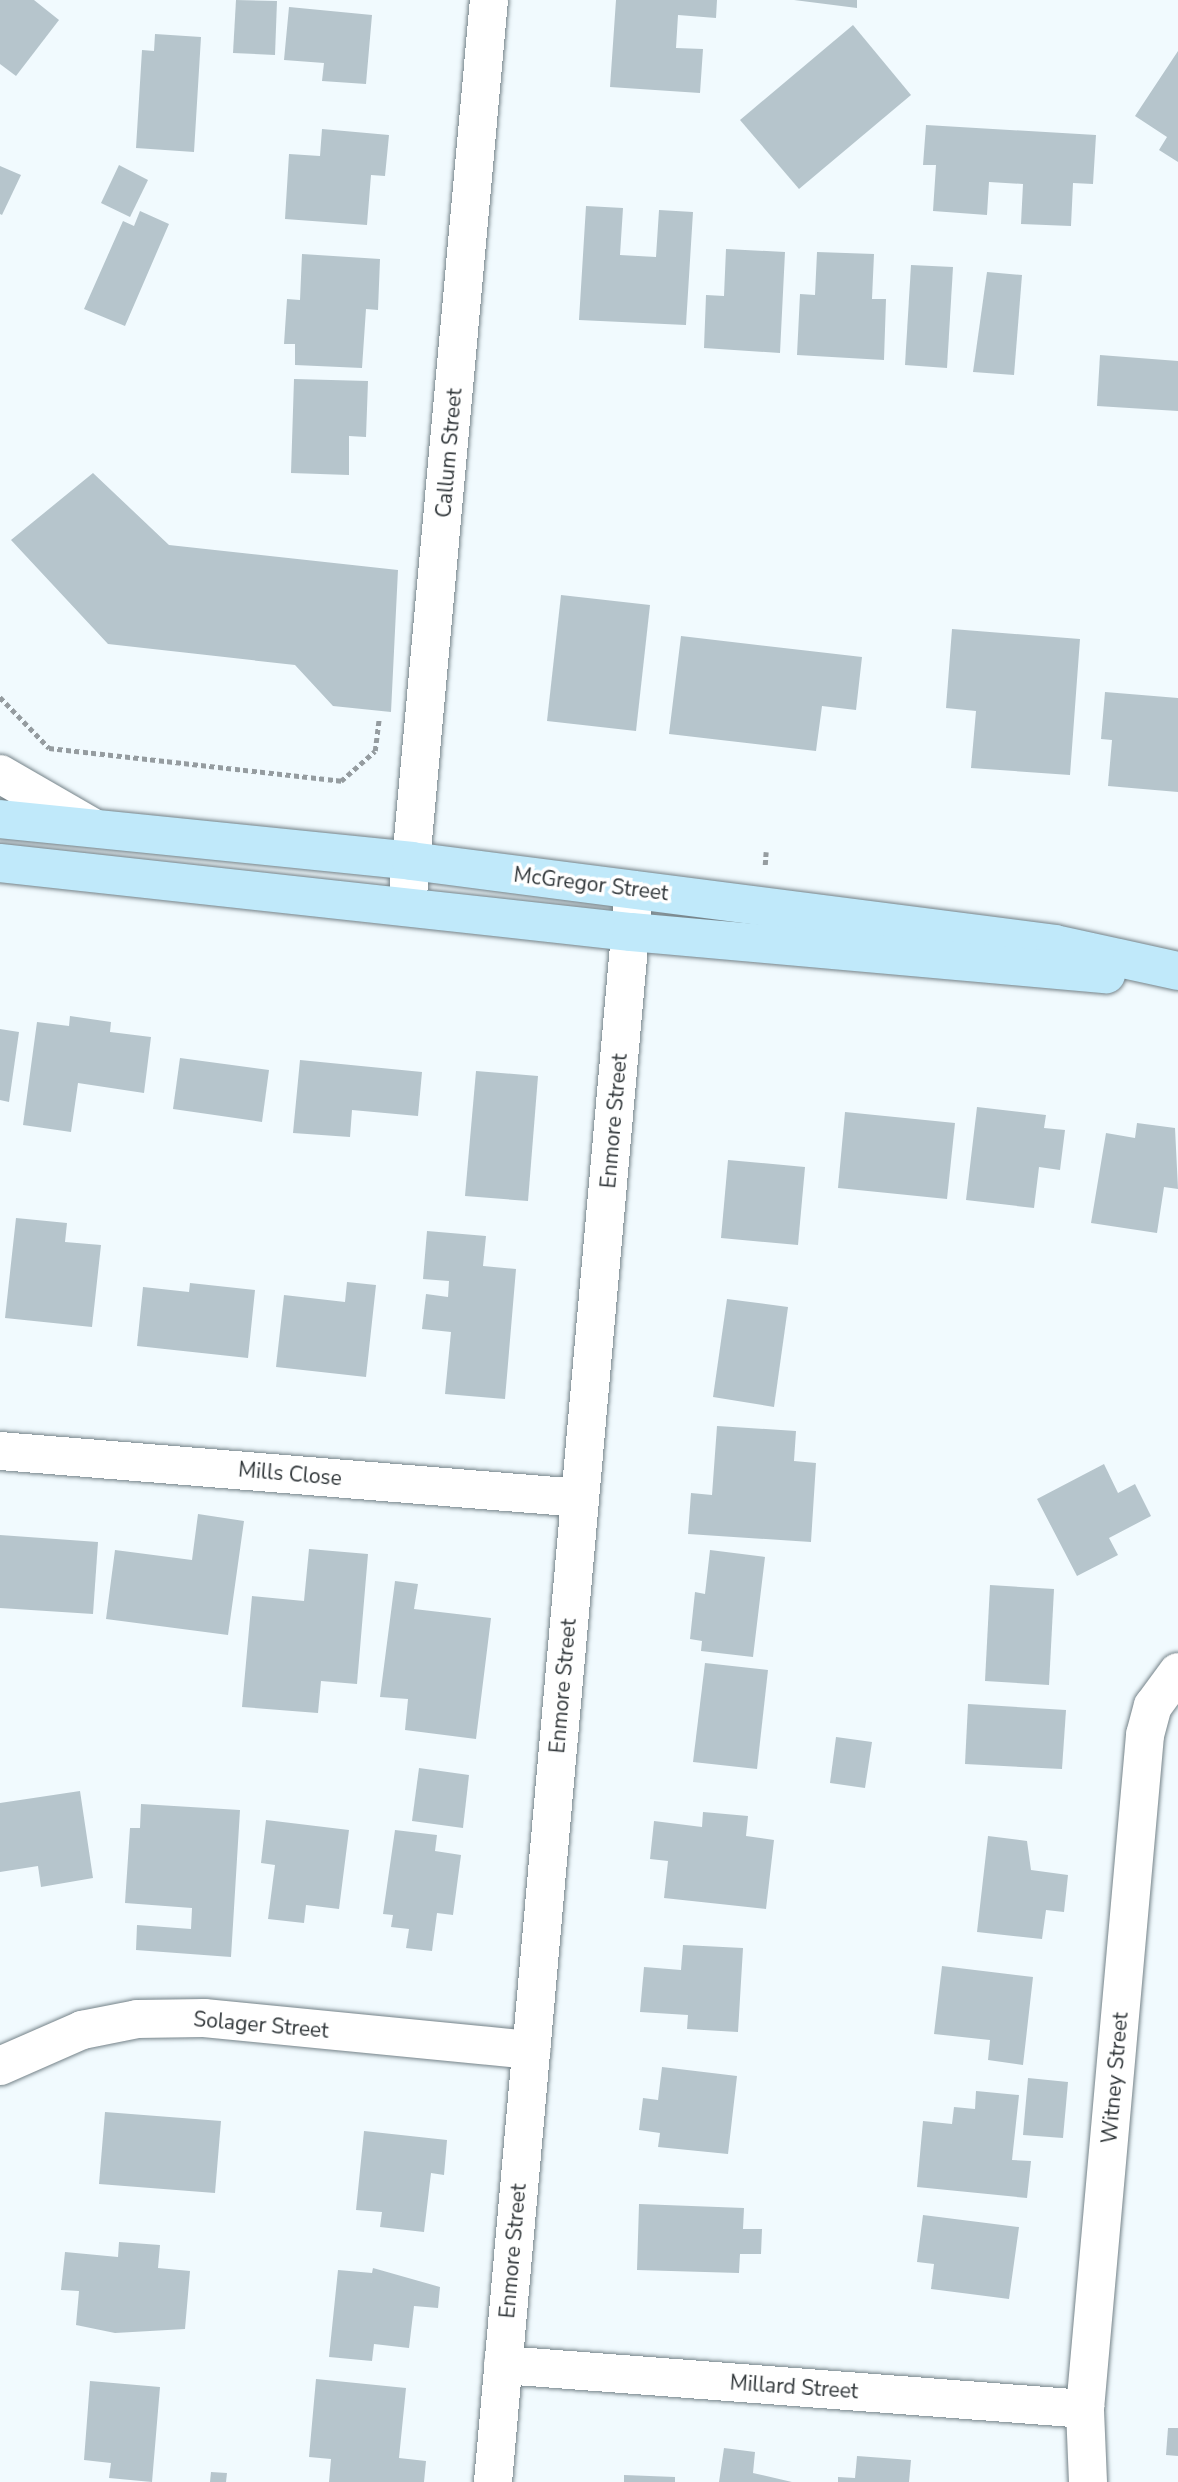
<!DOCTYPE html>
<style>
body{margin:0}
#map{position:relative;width:1178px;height:2482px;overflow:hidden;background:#f1fafe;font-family:"Nunito Sans",sans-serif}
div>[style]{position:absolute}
.building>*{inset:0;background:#b6c5cc}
.path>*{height:4.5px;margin-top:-2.25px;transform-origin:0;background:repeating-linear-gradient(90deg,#959ca0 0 5px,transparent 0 8.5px)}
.roads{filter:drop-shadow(0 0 2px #748288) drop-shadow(0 0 2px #748288)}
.minor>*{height:38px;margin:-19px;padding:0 19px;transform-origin:19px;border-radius:19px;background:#fff}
.major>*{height:38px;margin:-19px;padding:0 19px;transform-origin:19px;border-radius:19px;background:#c0e9fa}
span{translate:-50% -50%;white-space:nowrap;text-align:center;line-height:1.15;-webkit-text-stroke:7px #fff;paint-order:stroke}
.street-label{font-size:21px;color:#31373a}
</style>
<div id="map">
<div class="building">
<i style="clip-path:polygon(0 0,34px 0,59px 20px,16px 76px,0 64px)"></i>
<i style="clip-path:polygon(236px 0,277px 1px,275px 55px,233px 53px)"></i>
<i style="clip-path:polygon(616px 0,717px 0,716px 18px,678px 15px,676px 48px,703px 49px,700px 93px,610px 87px)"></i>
<i style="clip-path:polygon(794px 0,857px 0,857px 8px)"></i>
<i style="clip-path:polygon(289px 7px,372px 15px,366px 84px,322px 81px,324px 63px,284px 60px)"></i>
<i style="clip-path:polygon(853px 25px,911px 95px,799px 189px,740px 120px)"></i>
<i style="clip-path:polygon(155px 34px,201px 37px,194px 152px,136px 148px,142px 50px,154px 51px)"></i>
<i style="clip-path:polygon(1178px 51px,1178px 162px,1159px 150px,1167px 137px,1135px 116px)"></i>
<i style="clip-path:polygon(926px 125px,1096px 135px,1093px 184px,1073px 183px,1071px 226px,1021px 224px,1023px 184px,989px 182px,987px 215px,933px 211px,936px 165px,923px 165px)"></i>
<i style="clip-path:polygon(322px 129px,389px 135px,385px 176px,371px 175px,367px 225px,285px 219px,289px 154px,320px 156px)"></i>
<i style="clip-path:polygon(119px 165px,148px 180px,130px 217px,101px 203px)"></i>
<i style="clip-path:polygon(0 166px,21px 175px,2px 215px,0 214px)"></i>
<i style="clip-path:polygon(586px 206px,623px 208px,620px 255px,656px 257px,659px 210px,693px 212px,686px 325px,579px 320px)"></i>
<i style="clip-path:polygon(140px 211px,169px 224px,125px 326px,84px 309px,123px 221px,134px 226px)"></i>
<i style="clip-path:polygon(726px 249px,785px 252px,780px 353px,704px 348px,706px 295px,724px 296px)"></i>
<i style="clip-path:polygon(817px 252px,874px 254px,872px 299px,886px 299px,884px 360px,797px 355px,800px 294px,815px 295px)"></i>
<i style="clip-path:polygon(302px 254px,380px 259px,378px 310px,366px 309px,362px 368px,295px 365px,295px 344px,284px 344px,287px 299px,300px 300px)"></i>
<i style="clip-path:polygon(911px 265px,953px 267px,947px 368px,905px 365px)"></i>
<i style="clip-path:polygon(987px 272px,1022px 275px,1014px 375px,973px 372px)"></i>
<i style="clip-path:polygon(1100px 355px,1178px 361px,1178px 411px,1097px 406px)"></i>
<i style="clip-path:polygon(294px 379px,368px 381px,366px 437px,349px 436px,349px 475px,291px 473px)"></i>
<i style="clip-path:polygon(93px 473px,169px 545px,398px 570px,391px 712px,333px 706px,295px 665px,108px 644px,11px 540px)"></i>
<i style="clip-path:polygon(561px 595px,650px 605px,636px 731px,547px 721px)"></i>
<i style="clip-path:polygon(952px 629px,1080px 639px,1070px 775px,971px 768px,976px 711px,946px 708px)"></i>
<i style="clip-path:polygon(681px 636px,862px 657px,856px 710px,822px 706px,816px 751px,669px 734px)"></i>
<i style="clip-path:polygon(1105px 692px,1178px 698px,1178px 792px,1108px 786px,1112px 740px,1101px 739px)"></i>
<i style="clip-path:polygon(70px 1016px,111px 1022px,110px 1032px,151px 1037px,144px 1093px,78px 1083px,71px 1132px,23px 1125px,37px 1022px,69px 1026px)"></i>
<i style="clip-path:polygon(0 1029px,19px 1032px,9px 1102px,0 1100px)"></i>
<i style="clip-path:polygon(180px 1058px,269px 1070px,262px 1122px,173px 1109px)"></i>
<i style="clip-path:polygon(300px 1060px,422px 1072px,418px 1116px,352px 1110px,350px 1137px,293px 1133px)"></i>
<i style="clip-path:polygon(476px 1071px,538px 1076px,528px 1201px,465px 1196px)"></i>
<i style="clip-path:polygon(977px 1107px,1046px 1115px,1044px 1128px,1065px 1130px,1060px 1170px,1039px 1167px,1034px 1208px,966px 1200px)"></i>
<i style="clip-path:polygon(845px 1112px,955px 1123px,947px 1199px,838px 1188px)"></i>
<i style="clip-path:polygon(1137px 1123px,1175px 1128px,1178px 1189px,1164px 1187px,1157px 1233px,1091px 1223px,1106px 1133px,1135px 1138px)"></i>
<i style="clip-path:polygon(728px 1160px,805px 1167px,798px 1245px,721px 1238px)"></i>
<i style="clip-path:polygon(16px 1218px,67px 1223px,65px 1242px,101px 1245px,92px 1327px,5px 1318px)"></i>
<i style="clip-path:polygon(427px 1231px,486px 1236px,483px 1266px,516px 1269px,505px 1399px,445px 1394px,451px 1332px,422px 1329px,426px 1294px,448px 1297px,449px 1281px,423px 1279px)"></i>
<i style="clip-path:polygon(347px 1282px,376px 1285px,366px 1377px,276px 1367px,284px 1295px,345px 1302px)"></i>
<i style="clip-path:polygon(190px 1283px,255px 1290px,248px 1358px,137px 1346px,143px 1287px,189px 1292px)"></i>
<i style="clip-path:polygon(727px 1299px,788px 1307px,774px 1407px,713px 1397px)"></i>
<i style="clip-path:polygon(717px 1426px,796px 1431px,794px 1461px,816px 1463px,811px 1542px,688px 1534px,691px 1493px,712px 1495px)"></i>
<i style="clip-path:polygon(1104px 1464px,1118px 1493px,1135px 1484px,1151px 1516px,1109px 1538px,1118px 1555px,1077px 1576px,1037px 1499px)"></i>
<i style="clip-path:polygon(198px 1514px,244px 1521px,228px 1635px,106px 1619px,115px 1550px,192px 1560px)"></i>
<i style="clip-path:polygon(0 1535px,98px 1542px,93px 1614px,0 1608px)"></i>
<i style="clip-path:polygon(309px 1549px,368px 1554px,357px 1684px,321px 1681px,318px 1713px,242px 1707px,252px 1596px,304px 1601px)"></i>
<i style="clip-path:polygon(710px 1550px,765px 1557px,753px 1657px,701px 1651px,702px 1641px,690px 1639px,695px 1592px,705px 1594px)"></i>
<i style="clip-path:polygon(395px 1581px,418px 1584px,414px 1609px,491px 1618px,476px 1739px,405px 1730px,408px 1699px,380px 1697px)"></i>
<i style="clip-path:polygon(990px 1585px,1054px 1589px,1049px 1685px,985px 1681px)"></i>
<i style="clip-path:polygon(705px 1663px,768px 1670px,757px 1769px,693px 1762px)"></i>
<i style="clip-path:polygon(968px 1704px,1066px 1710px,1062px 1769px,965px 1764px)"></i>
<i style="clip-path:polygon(836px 1737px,872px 1742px,865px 1788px,830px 1783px)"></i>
<i style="clip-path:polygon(419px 1768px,469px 1775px,463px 1828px,412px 1821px)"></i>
<i style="clip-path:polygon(80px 1791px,93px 1878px,41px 1887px,38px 1866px,0 1872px,0 1803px)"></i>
<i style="clip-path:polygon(141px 1804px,240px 1810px,231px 1957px,136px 1950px,137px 1925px,191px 1929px,192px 1908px,125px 1903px,130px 1828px,140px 1828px)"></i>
<i style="clip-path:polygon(703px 1812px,748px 1816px,746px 1836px,774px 1840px,766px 1909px,664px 1898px,668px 1861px,650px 1859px,654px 1821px,702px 1827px)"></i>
<i style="clip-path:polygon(266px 1820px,349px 1830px,339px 1909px,306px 1905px,304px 1923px,268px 1919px,275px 1865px,261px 1863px)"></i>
<i style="clip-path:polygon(395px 1830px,437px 1835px,435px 1851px,461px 1855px,453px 1915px,437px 1913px,432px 1951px,406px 1948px,409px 1929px,391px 1927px,393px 1915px,383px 1914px)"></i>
<i style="clip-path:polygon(988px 1836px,1027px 1841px,1031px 1870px,1068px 1875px,1064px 1912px,1046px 1910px,1042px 1939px,977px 1932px)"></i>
<i style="clip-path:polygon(683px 1945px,743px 1948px,738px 2032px,687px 2029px,688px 2015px,640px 2012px,644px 1967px,681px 1970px)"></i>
<i style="clip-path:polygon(942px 1966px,1033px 1977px,1023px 2065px,988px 2060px,990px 2040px,934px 2034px)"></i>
<i style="clip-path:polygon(662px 2067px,737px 2076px,728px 2154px,658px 2147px,660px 2133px,639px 2130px,643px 2098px,658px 2100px)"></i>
<i style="clip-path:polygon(1028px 2078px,1068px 2082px,1063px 2138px,1023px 2135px)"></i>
<i style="clip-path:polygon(976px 2091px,1019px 2095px,1012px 2160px,1031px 2161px,1027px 2198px,917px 2187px,923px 2121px,952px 2124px,954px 2107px,975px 2109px)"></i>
<i style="clip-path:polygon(105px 2112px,221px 2121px,215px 2193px,99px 2184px)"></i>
<i style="clip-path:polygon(364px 2131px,447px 2140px,444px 2175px,431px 2173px,424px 2232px,380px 2227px,382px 2212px,356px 2210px)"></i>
<i style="clip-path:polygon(639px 2204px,744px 2208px,743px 2229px,762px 2229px,761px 2254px,740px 2254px,739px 2273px,637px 2270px)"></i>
<i style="clip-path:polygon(923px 2215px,1019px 2227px,1009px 2299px,931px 2289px,934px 2264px,917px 2262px)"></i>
<i style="clip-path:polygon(119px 2242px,160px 2245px,158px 2268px,190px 2271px,185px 2329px,115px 2333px,76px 2325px,79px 2291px,61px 2290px,65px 2252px,118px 2257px)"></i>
<i style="clip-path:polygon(373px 2268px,440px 2287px,438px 2308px,414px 2306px,409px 2348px,374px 2344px,372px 2361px,329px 2357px,338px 2270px,372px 2273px)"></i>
<i style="clip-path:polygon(316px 2379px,406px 2388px,399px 2458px,426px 2461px,424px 2482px,329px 2482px,331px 2459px,309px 2457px)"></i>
<i style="clip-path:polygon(90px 2381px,160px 2387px,152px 2482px,109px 2478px,111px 2463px,84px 2460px)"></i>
<i style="clip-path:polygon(1168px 2428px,1178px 2428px,1178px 2456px,1166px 2455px)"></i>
<i style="clip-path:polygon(724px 2448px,755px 2452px,753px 2473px,792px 2482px,719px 2482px)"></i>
<i style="clip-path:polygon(857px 2456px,911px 2460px,909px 2482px,838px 2482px,838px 2477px,855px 2478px)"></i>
<i style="clip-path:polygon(211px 2472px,227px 2473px,226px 2482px,210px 2482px)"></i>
<i style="clip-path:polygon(624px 2475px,675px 2477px,675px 2482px,624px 2482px)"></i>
</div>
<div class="path">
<i style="left:0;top:697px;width:71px;rotate:46.1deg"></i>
<i style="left:49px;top:748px;width:294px;rotate:6.4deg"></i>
<i style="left:341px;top:781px;width:45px;rotate:-41.4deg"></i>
<i style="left:375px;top:751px;width:32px;rotate:-83deg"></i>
<i style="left:765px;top:865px;width:13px;rotate:-86deg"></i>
</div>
<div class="roads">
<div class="minor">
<i style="left:0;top:774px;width:104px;rotate:30deg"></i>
<i style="left:407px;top:906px;width:910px;rotate:-84.83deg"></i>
<i style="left:0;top:1451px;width:582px;rotate:4.63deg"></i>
<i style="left:0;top:2066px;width:90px;rotate:-23.7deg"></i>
<i style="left:82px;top:2030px;width:56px;rotate:-11.3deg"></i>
<i style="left:137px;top:2019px;width:67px;rotate:-0.9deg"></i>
<i style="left:204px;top:2018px;width:329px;rotate:5.6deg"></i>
<i style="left:503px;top:2365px;width:584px;rotate:4.32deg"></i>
<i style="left:493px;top:2482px;width:1598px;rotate:-84.94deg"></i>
<i style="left:1088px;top:2482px;width:73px;rotate:-92.4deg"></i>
<i style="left:1085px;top:2409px;width:677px;rotate:-84.91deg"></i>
<i style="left:1145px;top:1735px;width:30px;rotate:-75deg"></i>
<i style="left:1153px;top:1706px;width:42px;rotate:-53.7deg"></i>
</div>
<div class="major">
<i style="left:0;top:819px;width:413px;rotate:5.8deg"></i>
<i style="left:411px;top:861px;width:649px;rotate:7.34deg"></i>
<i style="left:1055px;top:944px;width:126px;rotate:12.4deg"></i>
<i style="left:0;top:863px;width:635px;rotate:6.24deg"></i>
<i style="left:631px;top:932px;width:477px;rotate:5.1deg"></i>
</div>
</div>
<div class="street-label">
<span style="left:449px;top:453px;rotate:-85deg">Callum Street</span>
<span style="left:591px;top:884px;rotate:7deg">McGregor Street</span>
<span style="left:614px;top:1121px;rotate:-85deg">Enmore Street</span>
<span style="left:290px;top:1474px;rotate:5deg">Mills Close</span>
<span style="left:563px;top:1686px;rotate:-85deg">Enmore Street</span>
<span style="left:261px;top:2025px;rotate:5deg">Solager Street</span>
<span style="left:1115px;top:2078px;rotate:-85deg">Witney Street</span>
<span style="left:513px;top:2251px;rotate:-85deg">Enmore Street</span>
<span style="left:794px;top:2387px;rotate:4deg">Millard Street</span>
</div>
</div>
